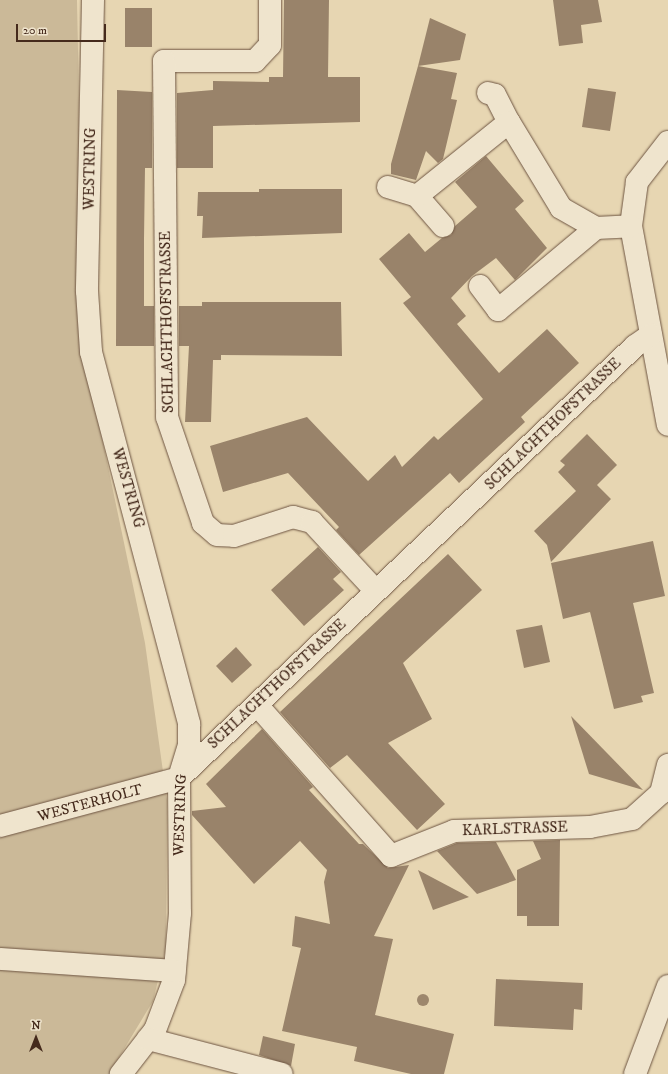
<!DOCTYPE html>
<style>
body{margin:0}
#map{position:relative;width:668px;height:1074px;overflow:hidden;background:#e7d6b2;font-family:"IM FELL DW Pica",serif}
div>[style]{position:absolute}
.green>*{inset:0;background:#cbb998}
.building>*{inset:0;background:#99836a}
.roads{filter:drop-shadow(0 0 1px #6e5542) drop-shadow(0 0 1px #6e5542)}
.minor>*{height:22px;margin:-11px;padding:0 11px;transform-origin:11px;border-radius:11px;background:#efe4cd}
.trees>*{width:12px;height:12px;margin:-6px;border-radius:50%;background:#9d876d}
span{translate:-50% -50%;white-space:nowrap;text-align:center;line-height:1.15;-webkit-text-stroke:3.5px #efe4cd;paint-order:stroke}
.street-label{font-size:15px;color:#452a1c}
.north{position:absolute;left:16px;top:1018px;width:40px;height:40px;-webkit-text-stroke:3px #efe4cd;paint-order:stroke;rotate:0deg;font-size:11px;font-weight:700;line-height:16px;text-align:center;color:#452a1c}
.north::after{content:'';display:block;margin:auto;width:14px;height:18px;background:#452a1c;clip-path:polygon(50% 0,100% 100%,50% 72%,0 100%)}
.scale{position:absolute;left:16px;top:24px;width:90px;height:18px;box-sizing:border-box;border:2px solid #452a1c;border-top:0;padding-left:5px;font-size:12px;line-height:14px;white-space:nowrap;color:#452a1c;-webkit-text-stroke:3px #efe4cd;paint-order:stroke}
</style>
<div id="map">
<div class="green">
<i style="clip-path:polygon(0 0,77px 0,84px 352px,145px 643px,167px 800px,166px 948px,153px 1001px,109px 1074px,0 1074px)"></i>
</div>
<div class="building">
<i style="clip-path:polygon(284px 0,329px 0,328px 77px,360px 77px,360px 122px,213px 126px,213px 168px,177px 168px,177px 93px,213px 90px,213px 81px,269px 82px,269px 77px,283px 77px)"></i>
<i style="clip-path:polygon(553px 0,598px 0,602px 22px,581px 25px,583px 43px,559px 46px)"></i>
<i style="clip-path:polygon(125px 8px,152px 8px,152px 47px,125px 47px)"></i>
<i style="clip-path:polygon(430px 18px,466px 34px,460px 60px,418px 66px)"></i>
<i style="clip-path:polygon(418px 66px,457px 73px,451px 99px,457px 100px,443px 159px,438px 163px,426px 151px,416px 180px,391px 174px,391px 164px)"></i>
<i style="clip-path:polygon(588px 88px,616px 92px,610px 131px,582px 127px)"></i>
<i style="clip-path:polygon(117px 90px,152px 92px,152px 168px,145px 168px,144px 239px,144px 306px,154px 306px,154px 346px,116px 346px)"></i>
<i style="clip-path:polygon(486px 156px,524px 201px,515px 209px,547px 248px,515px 280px,496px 258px,472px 276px,451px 298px,466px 316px,457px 324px,499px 373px,547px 329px,579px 363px,521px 417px,525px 422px,459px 483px,450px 473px,359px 555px,336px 530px,339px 527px,288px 473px,223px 492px,210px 446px,307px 417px,368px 481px,395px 455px,402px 467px,434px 436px,438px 440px,483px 399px,403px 303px,411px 297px,379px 259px,409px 233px,425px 252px,442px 238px,451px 235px,455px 226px,477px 207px,455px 182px)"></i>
<i style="clip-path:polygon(259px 189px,342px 189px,342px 233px,202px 238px,203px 216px,197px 216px,198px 192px,259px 192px)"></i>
<i style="clip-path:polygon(202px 302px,341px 302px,342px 356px,221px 355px,221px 360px,213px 360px,211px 422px,185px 422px,189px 346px,179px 346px,179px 306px,202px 306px)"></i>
<i style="clip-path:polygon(587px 434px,617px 465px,597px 485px,611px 499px,551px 562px,547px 545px,534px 531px,576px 491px,558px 472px,565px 465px,560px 461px)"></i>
<i style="clip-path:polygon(653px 541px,665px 596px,633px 603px,654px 693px,641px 696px,643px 702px,614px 709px,590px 612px,563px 619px,551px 563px)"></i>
<i style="clip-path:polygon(318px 547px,341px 572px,333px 579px,344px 590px,304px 626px,271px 590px)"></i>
<i style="clip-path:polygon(448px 554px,482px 590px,403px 663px,432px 719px,388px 743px,445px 804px,417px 830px,347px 755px,330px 768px,280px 712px)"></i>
<i style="clip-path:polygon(542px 625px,550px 662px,524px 668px,516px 630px)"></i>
<i style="clip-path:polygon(236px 647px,252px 665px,232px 683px,216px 666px)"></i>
<i style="clip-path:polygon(571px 716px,643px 790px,589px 774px)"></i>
<i style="clip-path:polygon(262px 729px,313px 787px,309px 790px,359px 844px,363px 844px,388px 868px,409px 865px,374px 936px,393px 939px,375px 1015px,454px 1034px,444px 1074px,411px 1074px,354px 1061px,357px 1047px,282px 1031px,301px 948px,292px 946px,295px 916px,330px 924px,324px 882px,327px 870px,300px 841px,254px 884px,192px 815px,192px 811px,226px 807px,206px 784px)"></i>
<i style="clip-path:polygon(560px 840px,559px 926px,527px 926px,527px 916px,517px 916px,517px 870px,541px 859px,533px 841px)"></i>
<i style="clip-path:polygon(496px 842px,516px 880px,477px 894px,437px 851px,457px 843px)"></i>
<i style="clip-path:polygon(418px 870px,469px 897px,433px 910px)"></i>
<i style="clip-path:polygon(496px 979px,583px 983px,582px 1010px,574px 1009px,573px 1030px,494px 1026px)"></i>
<i style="clip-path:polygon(263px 1036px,295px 1044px,291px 1066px,259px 1055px)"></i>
</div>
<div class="roads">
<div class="minor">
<i style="left:93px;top:0;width:291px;rotate:91.2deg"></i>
<i style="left:87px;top:291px;width:61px;rotate:86.2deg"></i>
<i style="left:91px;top:352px;width:385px;rotate:75.2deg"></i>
<i style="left:189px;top:724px;width:21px;rotate:90deg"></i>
<i style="left:189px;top:745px;width:34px;rotate:107deg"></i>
<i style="left:179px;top:778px;width:135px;rotate:89.6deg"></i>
<i style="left:180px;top:913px;width:67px;rotate:95.1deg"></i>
<i style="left:174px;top:980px;width:53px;rotate:110.8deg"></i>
<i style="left:155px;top:1030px;width:56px;rotate:127.7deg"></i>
<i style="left:270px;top:0;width:45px;rotate:90deg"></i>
<i style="left:270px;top:45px;width:22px;rotate:133deg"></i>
<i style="left:255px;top:61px;width:91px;rotate:180deg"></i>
<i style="left:164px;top:61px;width:356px;rotate:89.5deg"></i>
<i style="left:167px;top:417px;width:112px;rotate:71.2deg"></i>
<i style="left:203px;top:523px;width:18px;rotate:41deg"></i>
<i style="left:217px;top:535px;width:17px;rotate:3deg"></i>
<i style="left:234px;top:536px;width:62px;rotate:-17.9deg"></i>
<i style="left:293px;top:517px;width:20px;rotate:15deg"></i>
<i style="left:312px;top:522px;width:94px;rotate:47.2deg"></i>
<i style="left:488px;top:93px;width:7px;rotate:16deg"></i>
<i style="left:495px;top:95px;width:30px;rotate:63deg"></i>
<i style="left:668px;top:142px;width:51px;rotate:127.8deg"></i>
<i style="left:637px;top:182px;width:44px;rotate:97.8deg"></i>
<i style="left:631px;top:226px;width:202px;rotate:79.5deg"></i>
<i style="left:388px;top:187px;width:30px;rotate:17deg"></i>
<i style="left:443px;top:226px;width:40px;rotate:-131deg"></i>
<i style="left:417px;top:196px;width:118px;rotate:-38.8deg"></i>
<i style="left:509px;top:122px;width:100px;rotate:58.8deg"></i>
<i style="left:561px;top:208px;width:40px;rotate:29.7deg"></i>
<i style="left:480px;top:286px;width:30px;rotate:53deg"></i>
<i style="left:498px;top:310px;width:128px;rotate:-39.9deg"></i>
<i style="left:596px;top:228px;width:35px;rotate:-3deg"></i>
<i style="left:257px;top:705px;width:202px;rotate:48.4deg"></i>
<i style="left:391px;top:856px;width:68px;rotate:-21.6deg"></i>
<i style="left:454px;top:831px;width:136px;rotate:-1.7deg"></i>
<i style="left:590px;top:827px;width:43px;rotate:-10.8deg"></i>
<i style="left:632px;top:819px;width:39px;rotate:-42deg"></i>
<i style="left:661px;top:793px;width:29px;rotate:-76deg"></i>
<i style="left:0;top:826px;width:185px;rotate:-15deg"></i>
<i style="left:179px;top:778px;width:628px;rotate:-43.45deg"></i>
<i style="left:635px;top:346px;width:19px;rotate:-35deg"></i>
<i style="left:0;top:959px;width:175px;rotate:3.9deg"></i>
<i style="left:148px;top:1039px;width:138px;rotate:14.6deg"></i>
<i style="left:635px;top:1074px;width:94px;rotate:-69.4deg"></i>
</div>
</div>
<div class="trees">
<i style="left:423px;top:1000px"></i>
</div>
<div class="street-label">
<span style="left:90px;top:169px;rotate:-89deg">WESTRING</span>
<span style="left:167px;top:322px;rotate:-91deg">SCHLACHTHOFSTRASSE</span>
<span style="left:553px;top:424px;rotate:-44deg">SCHLACHTHOFSTRASSE</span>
<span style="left:128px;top:488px;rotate:74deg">WESTRING</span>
<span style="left:277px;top:684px;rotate:-43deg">SCHLACHTHOFSTRASSE</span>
<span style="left:90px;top:803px;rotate:-15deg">WESTERHOLT</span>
<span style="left:180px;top:815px;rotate:-88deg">WESTRING</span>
<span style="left:515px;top:829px;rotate:-2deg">KARLSTRASSE</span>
</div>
<div class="north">N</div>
<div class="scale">20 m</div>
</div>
